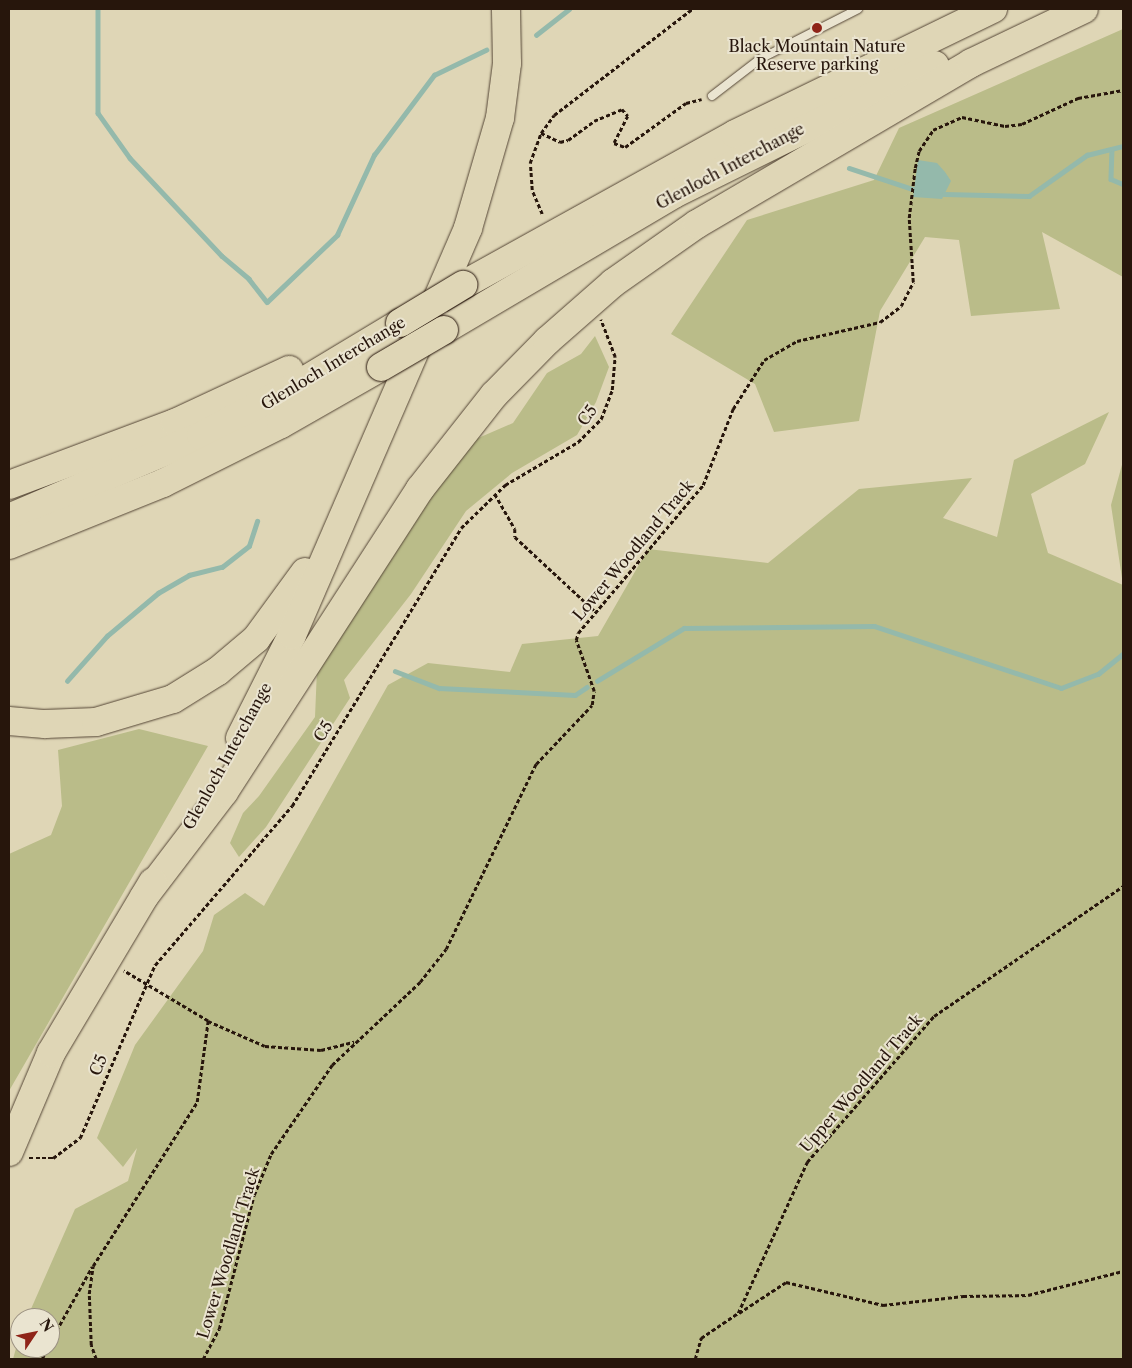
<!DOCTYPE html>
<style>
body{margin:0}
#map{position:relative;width:1132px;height:1368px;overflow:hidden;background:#dfd6b6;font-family:"Libre Caslon Text",serif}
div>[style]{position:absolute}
.green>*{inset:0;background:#babc89}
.water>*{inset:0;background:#94b9ab}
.stream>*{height:4.5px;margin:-2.25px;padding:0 2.25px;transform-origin:2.25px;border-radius:2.25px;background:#94b9ab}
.path>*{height:2.5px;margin-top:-1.25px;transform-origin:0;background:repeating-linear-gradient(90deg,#27160c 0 4px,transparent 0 6.5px)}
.roads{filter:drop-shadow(0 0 1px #554636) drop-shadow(0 0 1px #554636)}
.lane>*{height:8px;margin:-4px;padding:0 4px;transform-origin:4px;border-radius:4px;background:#eae4d0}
.highway>*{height:28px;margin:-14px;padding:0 14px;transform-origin:14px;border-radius:14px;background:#dfd6b6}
.bridges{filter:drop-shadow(0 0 1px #27160c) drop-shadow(0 0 1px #27160c)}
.highway-bridge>*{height:28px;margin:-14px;padding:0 14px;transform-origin:14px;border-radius:14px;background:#dfd6b6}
.dots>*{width:14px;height:14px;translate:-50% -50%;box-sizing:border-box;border:2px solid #eae4d0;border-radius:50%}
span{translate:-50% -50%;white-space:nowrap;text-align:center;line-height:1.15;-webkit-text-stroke:4px #eae4d0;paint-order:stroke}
.poi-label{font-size:16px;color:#27160c}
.street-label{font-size:16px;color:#27160c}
.frame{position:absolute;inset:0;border:10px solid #27160c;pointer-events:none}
.north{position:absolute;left:10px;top:1308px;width:50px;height:50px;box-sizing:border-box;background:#eae4d0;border:1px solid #9c9282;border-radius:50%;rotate:56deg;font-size:14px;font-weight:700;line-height:20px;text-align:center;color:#27160c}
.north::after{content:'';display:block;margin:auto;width:18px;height:22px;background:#8f2418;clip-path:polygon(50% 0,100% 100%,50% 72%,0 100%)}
</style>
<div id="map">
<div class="green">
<i style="clip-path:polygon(1123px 29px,1123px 277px,1042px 232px,1060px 309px,971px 316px,959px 240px,925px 237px,880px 311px,859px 421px,774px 432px,755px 384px,671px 334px,747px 220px,874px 180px,899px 128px)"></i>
<i style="clip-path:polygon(595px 336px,609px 367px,596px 402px,577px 435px,512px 473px,466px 511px,411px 594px,344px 680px,350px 698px,266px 827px,239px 857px,230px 843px,243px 813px,259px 796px,315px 717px,317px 669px,435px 488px,476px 439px,513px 423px,547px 373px,581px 354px)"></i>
<i style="clip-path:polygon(1109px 412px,1085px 464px,1031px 494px,1048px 553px,1123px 585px,1111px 505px,1123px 461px,1123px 1359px,13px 1359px,20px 1334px,20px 1348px,50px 1348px,50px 1318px,27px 1318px,75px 1209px,128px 1181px,137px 1148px,123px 1167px,97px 1138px,135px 1045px,203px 951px,214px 915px,245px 893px,264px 906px,388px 685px,428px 663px,510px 672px,522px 644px,598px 636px,648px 549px,768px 563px,859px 489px,972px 478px,943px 518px,997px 537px,1014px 460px)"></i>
<i style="clip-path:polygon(139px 729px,208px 746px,9px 1091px,9px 854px,51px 835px,62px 806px,58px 750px)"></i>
</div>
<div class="water">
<i style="clip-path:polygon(918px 160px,937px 163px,945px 172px,951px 181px,942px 199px,913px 197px)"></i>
</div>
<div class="stream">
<i style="left:98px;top:9px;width:104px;rotate:90deg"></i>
<i style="left:98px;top:113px;width:55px;rotate:54.6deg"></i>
<i style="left:130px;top:158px;width:134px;rotate:46.8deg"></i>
<i style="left:222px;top:256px;width:35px;rotate:40deg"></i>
<i style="left:249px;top:279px;width:29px;rotate:52deg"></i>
<i style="left:267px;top:302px;width:97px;rotate:-43.7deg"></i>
<i style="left:337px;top:235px;width:88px;rotate:-65.2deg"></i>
<i style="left:374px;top:155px;width:100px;rotate:-53.1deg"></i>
<i style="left:434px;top:75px;width:58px;rotate:-25.7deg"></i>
<i style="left:536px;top:35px;width:42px;rotate:-38.2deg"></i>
<i style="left:1112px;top:149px;width:30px;rotate:92deg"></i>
<i style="left:1111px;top:179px;width:13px;rotate:23deg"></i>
<i style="left:849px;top:168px;width:74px;rotate:18.2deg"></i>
<i style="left:944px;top:194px;width:85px;rotate:1.3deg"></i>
<i style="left:1029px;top:196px;width:71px;rotate:-35.3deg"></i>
<i style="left:1087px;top:155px;width:37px;rotate:-14deg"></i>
<i style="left:395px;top:671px;width:47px;rotate:21.1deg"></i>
<i style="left:439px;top:688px;width:136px;rotate:2.9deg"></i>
<i style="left:575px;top:695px;width:14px;rotate:-34deg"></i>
<i style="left:67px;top:681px;width:60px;rotate:-48.4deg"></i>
<i style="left:107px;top:636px;width:67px;rotate:-40.1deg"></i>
<i style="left:158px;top:593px;width:36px;rotate:-30deg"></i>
<i style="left:189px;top:575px;width:34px;rotate:-14deg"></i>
<i style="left:222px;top:567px;width:34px;rotate:-38deg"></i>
<i style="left:249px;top:546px;width:26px;rotate:-72deg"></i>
<i style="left:597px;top:681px;width:102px;rotate:-31.3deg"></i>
<i style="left:684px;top:628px;width:190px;rotate:-0.6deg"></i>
<i style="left:874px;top:626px;width:197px;rotate:18.3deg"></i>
<i style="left:1061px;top:688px;width:40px;rotate:-21deg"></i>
<i style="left:1098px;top:674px;width:32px;rotate:-39deg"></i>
</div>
<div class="path">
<i style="left:541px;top:133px;width:21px;rotate:25deg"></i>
<i style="left:560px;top:142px;width:8px;rotate:-14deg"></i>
<i style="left:568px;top:140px;width:32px;rotate:-36deg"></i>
<i style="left:594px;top:121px;width:30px;rotate:-23deg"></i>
<i style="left:622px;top:109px;width:9px;rotate:49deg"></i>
<i style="left:628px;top:116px;width:30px;rotate:117deg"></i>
<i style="left:614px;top:143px;width:12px;rotate:20deg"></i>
<i style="left:625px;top:147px;width:75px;rotate:-35.8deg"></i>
<i style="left:686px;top:103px;width:16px;rotate:-14deg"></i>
<i style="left:542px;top:214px;width:26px;rotate:-113deg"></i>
<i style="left:532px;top:190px;width:27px;rotate:-94deg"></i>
<i style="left:530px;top:163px;width:32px;rotate:-70deg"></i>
<i style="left:541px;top:133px;width:22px;rotate:-54deg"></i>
<i style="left:554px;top:115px;width:174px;rotate:-37.5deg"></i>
<i style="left:495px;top:494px;width:40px;rotate:60.3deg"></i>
<i style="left:515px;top:529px;width:8px;rotate:90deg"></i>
<i style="left:515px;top:537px;width:109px;rotate:42.8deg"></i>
<i style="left:208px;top:1021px;width:62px;rotate:23.7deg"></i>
<i style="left:265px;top:1046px;width:56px;rotate:4.1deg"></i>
<i style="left:321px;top:1050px;width:34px;rotate:-14deg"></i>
<i style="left:29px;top:1158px;width:24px"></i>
<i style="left:53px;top:1158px;width:34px;rotate:-37deg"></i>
<i style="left:80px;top:1138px;width:189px;rotate:-66.6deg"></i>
<i style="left:155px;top:965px;width:210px;rotate:-49.3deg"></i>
<i style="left:292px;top:806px;width:325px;rotate:-58.7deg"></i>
<i style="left:461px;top:528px;width:62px;rotate:-44.3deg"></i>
<i style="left:505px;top:485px;width:85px;rotate:-30.5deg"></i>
<i style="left:578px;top:442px;width:33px;rotate:-45deg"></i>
<i style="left:601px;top:419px;width:31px;rotate:-69deg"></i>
<i style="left:612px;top:390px;width:33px;rotate:-85deg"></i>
<i style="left:615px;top:357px;width:40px;rotate:-111deg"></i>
<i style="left:739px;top:1313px;width:56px;rotate:-33.4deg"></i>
<i style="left:786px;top:1282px;width:100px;rotate:13.3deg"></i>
<i style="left:883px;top:1305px;width:81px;rotate:-6.4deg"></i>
<i style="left:963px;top:1296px;width:65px;rotate:-0.9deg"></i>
<i style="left:1028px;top:1295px;width:98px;rotate:-14.2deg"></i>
<i style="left:50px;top:1342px;width:86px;rotate:-60.8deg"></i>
<i style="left:42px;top:1359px;width:12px;rotate:-66deg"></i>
<i style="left:96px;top:1359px;width:15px;rotate:-110deg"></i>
<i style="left:91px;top:1345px;width:51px;rotate:-92.2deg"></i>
<i style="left:89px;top:1294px;width:28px;rotate:-82deg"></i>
<i style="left:93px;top:1266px;width:194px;rotate:-57.6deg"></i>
<i style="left:197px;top:1102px;width:82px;rotate:-82.3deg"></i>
<i style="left:208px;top:1021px;width:98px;rotate:-149.2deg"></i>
<i style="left:203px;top:1359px;width:34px;rotate:-62deg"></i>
<i style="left:219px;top:1329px;width:138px;rotate:-75.4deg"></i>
<i style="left:254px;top:1195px;width:44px;rotate:-67.5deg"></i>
<i style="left:271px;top:1154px;width:108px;rotate:-55.6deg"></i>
<i style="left:332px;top:1065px;width:121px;rotate:-43.3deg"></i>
<i style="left:420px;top:982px;width:42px;rotate:-51.8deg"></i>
<i style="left:446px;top:949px;width:206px;rotate:-64.1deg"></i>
<i style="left:536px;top:764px;width:81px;rotate:-46.5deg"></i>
<i style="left:592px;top:705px;width:14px;rotate:-82deg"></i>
<i style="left:594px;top:691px;width:54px;rotate:-109.4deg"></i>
<i style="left:576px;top:640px;width:7px;rotate:-74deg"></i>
<i style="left:578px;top:633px;width:194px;rotate:-49.8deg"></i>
<i style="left:703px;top:485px;width:82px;rotate:-68.5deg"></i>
<i style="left:733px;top:409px;width:58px;rotate:-57.7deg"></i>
<i style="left:764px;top:360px;width:38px;rotate:-30deg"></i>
<i style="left:797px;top:341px;width:85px;rotate:-12.9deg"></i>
<i style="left:880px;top:322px;width:26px;rotate:-37deg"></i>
<i style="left:901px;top:306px;width:27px;rotate:-63deg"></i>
<i style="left:913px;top:282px;width:64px;rotate:-93.6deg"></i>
<i style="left:909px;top:218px;width:50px;rotate:-83.2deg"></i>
<i style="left:915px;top:168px;width:17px;rotate:-77deg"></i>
<i style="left:919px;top:151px;width:25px;rotate:-56deg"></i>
<i style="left:933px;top:130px;width:32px;rotate:-24deg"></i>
<i style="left:962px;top:117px;width:44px;rotate:11.8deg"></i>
<i style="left:1005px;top:126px;width:17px;rotate:-7deg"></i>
<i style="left:1022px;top:124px;width:62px;rotate:-24.9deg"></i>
<i style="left:1078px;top:98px;width:46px;rotate:-10.1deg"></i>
<i style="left:695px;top:1359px;width:22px;rotate:-74deg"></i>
<i style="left:701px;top:1338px;width:45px;rotate:-34deg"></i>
<i style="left:738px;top:1313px;width:166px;rotate:-65.4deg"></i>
<i style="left:807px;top:1162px;width:194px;rotate:-49deg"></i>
<i style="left:934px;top:1016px;width:229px;rotate:-34.5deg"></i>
</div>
<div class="roads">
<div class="lane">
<i style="left:712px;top:96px;width:61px;rotate:-37.6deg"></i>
<i style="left:760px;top:59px;width:110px;rotate:-27deg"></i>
</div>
<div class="highway">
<i style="left:463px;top:285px;width:311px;rotate:-29deg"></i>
<i style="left:735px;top:134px;width:287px;rotate:-25.9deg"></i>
<i style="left:444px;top:330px;width:267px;rotate:-30.6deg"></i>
<i style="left:674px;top:194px;width:291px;rotate:-26.3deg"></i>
<i style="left:9px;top:485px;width:177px;rotate:-20.5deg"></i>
<i style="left:175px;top:423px;width:126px;rotate:-24.9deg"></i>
<i style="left:9px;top:518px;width:209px;rotate:-23.1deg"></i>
<i style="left:201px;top:436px;width:117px;rotate:-28.1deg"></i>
<i style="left:304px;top:381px;width:112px;rotate:-31.1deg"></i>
<i style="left:9px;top:545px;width:166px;rotate:-21.9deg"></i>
<i style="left:163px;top:483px;width:132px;rotate:-26.6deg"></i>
<i style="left:281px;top:424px;width:115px;rotate:-29.7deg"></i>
<i style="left:9px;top:721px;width:36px;rotate:5deg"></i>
<i style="left:45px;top:724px;width:51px;rotate:-2.2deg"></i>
<i style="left:96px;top:722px;width:80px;rotate:-16.6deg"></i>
<i style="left:173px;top:699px;width:53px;rotate:-31.9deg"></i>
<i style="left:218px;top:671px;width:50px;rotate:-40.1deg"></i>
<i style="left:256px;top:639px;width:83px;rotate:-53.8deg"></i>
<i style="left:240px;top:738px;width:115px;rotate:-63.2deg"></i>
<i style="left:292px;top:635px;width:443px;rotate:-66.6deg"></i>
<i style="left:468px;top:228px;width:115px;rotate:-73.8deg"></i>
<i style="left:500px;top:118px;width:55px;rotate:-82.7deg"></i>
<i style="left:507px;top:63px;width:54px;rotate:-91.1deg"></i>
<i style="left:144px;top:897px;width:132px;rotate:-52.7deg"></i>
<i style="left:224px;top:792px;width:361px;rotate:-57.1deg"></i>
<i style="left:420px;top:489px;width:120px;rotate:-51.8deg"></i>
<i style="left:494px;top:395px;width:76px;rotate:-45.5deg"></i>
<i style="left:547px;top:341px;width:88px;rotate:-41.3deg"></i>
<i style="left:613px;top:283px;width:103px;rotate:-35.1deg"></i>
<i style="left:697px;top:224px;width:318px;rotate:-30.4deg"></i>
<i style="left:971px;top:63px;width:125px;rotate:-25.5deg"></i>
<i style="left:9px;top:1152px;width:108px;rotate:-67deg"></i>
<i style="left:51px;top:1053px;width:199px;rotate:-59.2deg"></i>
</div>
</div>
<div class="bridges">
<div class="highway-bridge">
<i style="left:400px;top:323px;width:74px;rotate:-31.1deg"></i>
<i style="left:381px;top:367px;width:73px;rotate:-30.4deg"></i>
</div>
</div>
<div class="dots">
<i style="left:817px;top:28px;background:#8f2418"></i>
</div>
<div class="poi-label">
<span style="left:817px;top:55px">Black Mountain Nature<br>Reserve parking</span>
</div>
<div class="street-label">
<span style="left:730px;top:166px;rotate:-28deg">Glenloch Interchange</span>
<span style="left:333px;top:363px;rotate:-31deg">Glenloch Interchange</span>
<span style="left:587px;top:415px;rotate:-54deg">C5</span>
<span style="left:633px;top:550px;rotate:-50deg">Lower Woodland Track</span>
<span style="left:323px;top:731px;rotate:-59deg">C5</span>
<span style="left:227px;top:756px;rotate:-61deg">Glenloch Interchange</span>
<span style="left:98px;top:1065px;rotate:-67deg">C5</span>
<span style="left:861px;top:1083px;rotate:-49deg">Upper Woodland Track</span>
<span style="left:228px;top:1253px;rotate:-73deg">Lower Woodland Track</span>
</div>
<div class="frame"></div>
<div class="north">N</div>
</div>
